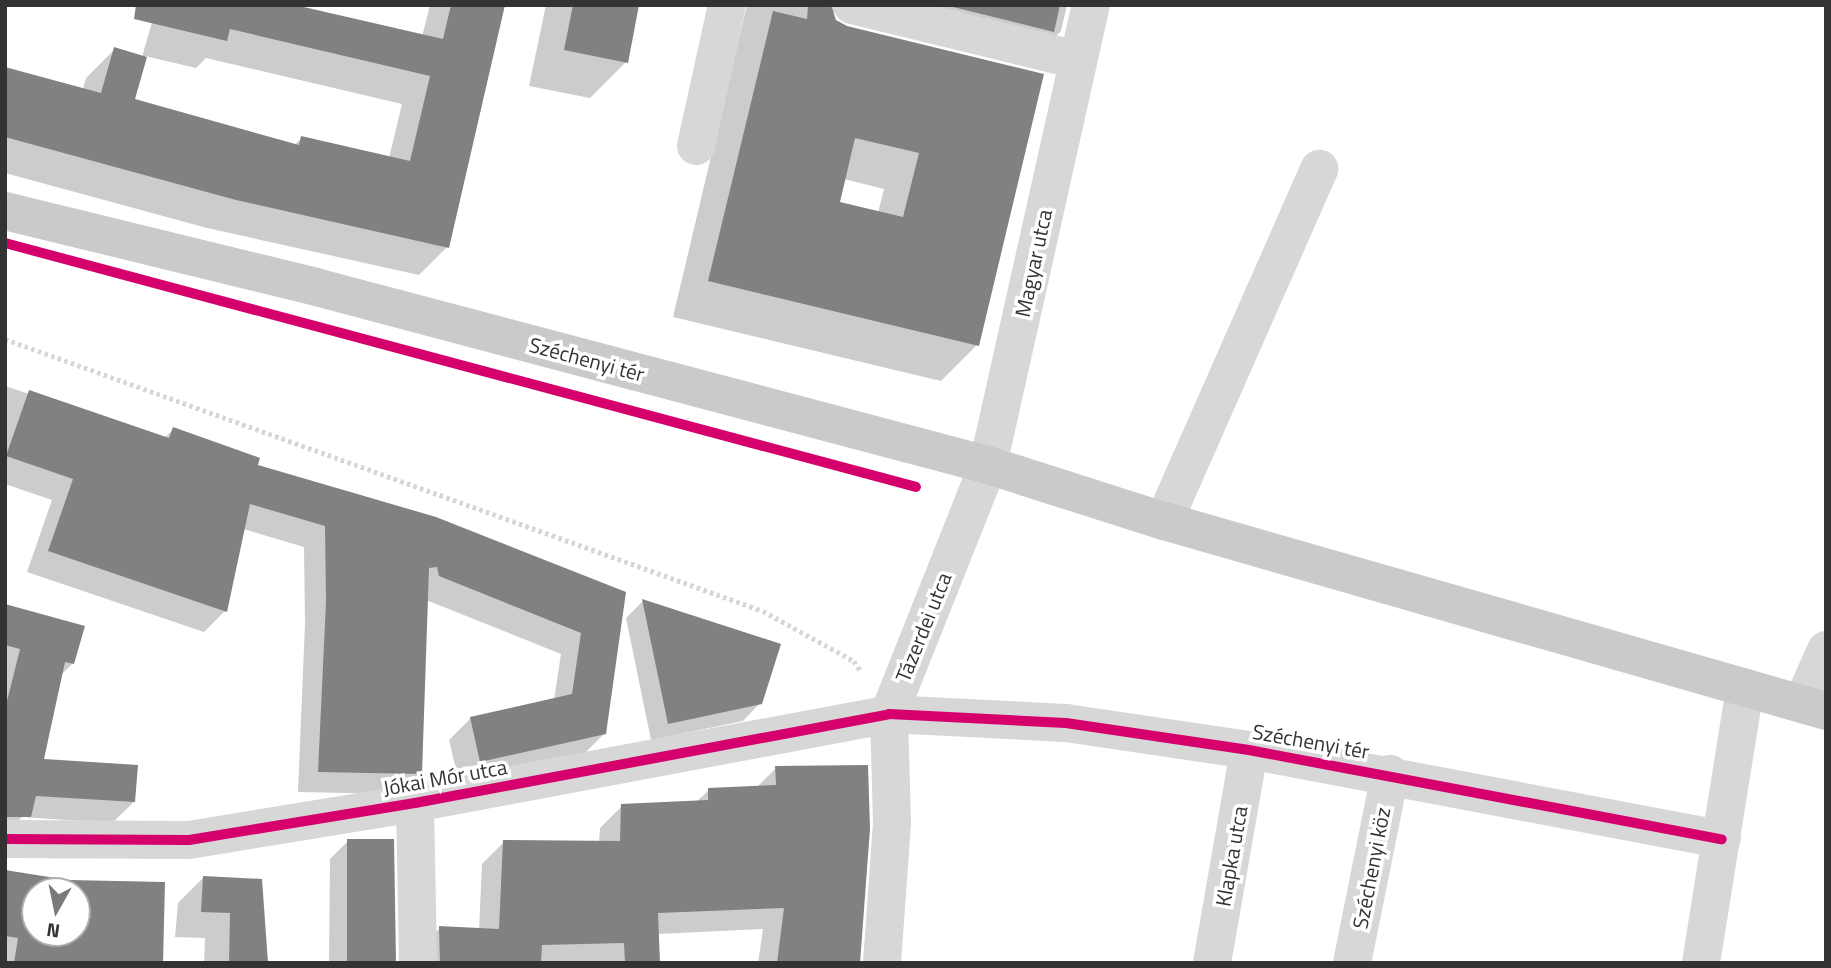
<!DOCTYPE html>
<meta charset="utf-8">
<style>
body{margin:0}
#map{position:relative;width:1831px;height:968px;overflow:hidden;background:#fff;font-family:"Titillium Web",sans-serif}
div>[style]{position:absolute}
.shadow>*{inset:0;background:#0003}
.building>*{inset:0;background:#818181}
.path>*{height:4.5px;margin-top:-2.25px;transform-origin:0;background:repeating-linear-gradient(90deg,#d6d6d6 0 3.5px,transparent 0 7px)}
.minor>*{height:38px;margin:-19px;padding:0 19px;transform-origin:19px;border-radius:19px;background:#d7d7d7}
.major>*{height:38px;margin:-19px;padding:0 19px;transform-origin:19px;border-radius:19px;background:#cacaca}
.cycleway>*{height:10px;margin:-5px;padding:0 5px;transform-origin:5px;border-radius:5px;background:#d6006c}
span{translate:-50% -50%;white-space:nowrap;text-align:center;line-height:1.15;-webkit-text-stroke:7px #fff;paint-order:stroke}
.street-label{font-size:21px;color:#333}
.frame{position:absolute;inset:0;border:7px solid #333;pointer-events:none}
.north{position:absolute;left:21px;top:877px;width:70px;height:70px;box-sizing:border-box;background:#fff;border:2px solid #adadad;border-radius:50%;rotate:189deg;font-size:19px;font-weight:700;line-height:28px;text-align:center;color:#333}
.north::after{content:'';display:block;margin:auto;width:24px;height:32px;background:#7a7a7a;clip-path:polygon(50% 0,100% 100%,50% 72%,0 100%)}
</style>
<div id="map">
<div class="shadow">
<i style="clip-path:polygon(evenodd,157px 5px,422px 37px,430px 5px,503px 5px,447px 247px,419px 275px,207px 228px,5px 173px,5px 69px,83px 89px,86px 78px,115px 49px,142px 57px,157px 5px,145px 56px,196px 68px,206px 58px,402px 104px,389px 158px,302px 138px,294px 145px,133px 101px,145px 56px)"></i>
<i style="clip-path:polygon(546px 5px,638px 5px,626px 62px,590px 98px,529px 86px)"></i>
<i style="clip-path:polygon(evenodd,747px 5px,842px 5px,832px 15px,836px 23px,854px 30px,1042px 76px,977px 345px,941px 381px,673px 317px,747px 5px,844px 179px,884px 189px,878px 213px,838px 203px,844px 179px)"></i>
<i style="clip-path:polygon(910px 5px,1067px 5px,1061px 31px,1035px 57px)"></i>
<i style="clip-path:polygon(5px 386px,164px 438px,174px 429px,256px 466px,624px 594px,605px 733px,583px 755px,459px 782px,449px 740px,471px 718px,554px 700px,561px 654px,426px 600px,420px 773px,399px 794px,298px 792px,305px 624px,304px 547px,243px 529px,225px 611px,204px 632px,27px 572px,52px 500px,5px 484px)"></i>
<i style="clip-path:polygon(643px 601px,760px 703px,743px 721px,651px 740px,626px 618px)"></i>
<i style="clip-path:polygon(5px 606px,73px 663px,61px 675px,42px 761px,134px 802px,112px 823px,22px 817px,10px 829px,5px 828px)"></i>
<i style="clip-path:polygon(776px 768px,859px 963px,758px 963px,763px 929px,657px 934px,659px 963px,418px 963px,418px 950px,440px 928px,479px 930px,482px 864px,504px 842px,599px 843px,600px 828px,622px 806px,696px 802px,709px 790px,756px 788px)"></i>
<i style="clip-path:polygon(348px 841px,394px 963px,329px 963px,330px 859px)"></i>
<i style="clip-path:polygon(evenodd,5px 872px,67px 882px,161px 963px,5px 963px,5px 872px,35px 891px,77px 891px,77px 933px,35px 933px,35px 891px)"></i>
<i style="clip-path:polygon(204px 877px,260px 881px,268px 963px,204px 963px,205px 938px,175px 937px,178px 903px)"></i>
</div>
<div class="building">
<i style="clip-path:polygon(136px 5px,295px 5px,443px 39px,451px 5px,505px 5px,449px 248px,236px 200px,5px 137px,5px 67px,101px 93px,114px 47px,147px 57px,135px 99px,299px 145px,301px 136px,410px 161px,430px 76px,230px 29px,227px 41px,134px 19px)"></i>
<i style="clip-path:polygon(573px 5px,639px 5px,628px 63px,564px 50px)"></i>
<i style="clip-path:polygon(evenodd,808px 5px,831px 5px,836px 20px,847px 26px,1044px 74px,979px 346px,708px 281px,773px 11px,807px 19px,808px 5px,855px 138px,919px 153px,903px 217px,840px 202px,855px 138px)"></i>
<i style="clip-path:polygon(945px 5px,1060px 5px,1054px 32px)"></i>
<i style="clip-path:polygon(29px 390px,169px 438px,173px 427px,260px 458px,258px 465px,436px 517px,626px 592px,606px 734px,480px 762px,470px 717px,572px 694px,581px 633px,439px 576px,437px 567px,429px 568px,422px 774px,318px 772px,326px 602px,325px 526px,250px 504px,227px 612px,48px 551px,73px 479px,6px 456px)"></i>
<i style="clip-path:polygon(642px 599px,781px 644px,762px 704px,668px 724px)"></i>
<i style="clip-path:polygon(5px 604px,85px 626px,74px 664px,65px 662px,44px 759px,138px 765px,135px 802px,36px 796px,31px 817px,5px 817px,5px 709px,20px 649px,5px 645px)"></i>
<i style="clip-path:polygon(868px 765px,870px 829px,860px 963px,777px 963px,784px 908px,658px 913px,660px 963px,625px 963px,624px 943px,542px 945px,541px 963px,440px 963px,439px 926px,499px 929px,503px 840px,620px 841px,621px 804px,708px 800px,708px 788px,776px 785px,775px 766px)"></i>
<i style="clip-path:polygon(347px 839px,394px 839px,396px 963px,347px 963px)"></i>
<i style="clip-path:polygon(evenodd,5px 870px,68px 880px,165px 882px,163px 963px,14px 963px,18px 938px,5px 936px,5px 870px,35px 891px,77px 891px,77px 933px,35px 933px,35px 891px)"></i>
<i style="clip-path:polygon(203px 876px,262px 879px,268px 963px,229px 963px,230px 913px,201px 912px)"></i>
</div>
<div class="path">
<i style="left:5px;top:339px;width:805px;rotate:19.74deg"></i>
<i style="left:763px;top:611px;width:104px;rotate:28.8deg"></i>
<i style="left:854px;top:661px;width:14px;rotate:56deg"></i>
</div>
<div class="minor">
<i style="left:852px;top:5px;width:232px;rotate:13.7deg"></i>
<i style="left:696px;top:146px;width:144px;rotate:-77.6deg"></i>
<i style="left:1164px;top:521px;width:385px;rotate:-66.2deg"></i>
<i style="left:1802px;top:704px;width:59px;rotate:-66deg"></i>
<i style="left:415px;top:803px;width:160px;rotate:88.9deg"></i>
<i style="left:5px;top:839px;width:184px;rotate:0.3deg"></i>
<i style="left:189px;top:840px;width:229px;rotate:-9.3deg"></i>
<i style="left:415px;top:803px;width:482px;rotate:-10.6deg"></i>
<i style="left:889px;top:714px;width:177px;rotate:2.9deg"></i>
<i style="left:1066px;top:723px;width:185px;rotate:8.4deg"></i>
<i style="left:1249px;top:750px;width:481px;rotate:10.7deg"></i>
<i style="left:882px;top:963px;width:141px;rotate:-85.9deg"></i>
<i style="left:892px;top:822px;width:108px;rotate:-91.6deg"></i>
<i style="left:889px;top:714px;width:268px;rotate:-68.3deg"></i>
<i style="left:988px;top:465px;width:471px;rotate:-77.4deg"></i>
<i style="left:1212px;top:963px;width:216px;rotate:-80.1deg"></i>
<i style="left:1352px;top:963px;width:193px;rotate:-78.6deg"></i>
<i style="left:1701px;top:963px;width:279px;rotate:-80.9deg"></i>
</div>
<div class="major">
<i style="left:5px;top:211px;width:320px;rotate:13.7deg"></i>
<i style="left:316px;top:287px;width:695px;rotate:14.84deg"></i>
<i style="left:988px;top:465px;width:185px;rotate:17.7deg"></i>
<i style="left:1164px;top:521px;width:689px;rotate:16.01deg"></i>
</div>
<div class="cycleway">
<i style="left:5px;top:243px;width:943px;rotate:14.99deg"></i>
<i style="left:5px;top:839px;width:184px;rotate:0.3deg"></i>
<i style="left:189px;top:840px;width:229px;rotate:-9.3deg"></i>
<i style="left:415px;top:803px;width:482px;rotate:-10.6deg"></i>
<i style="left:889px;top:714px;width:177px;rotate:2.9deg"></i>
<i style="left:1066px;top:723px;width:185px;rotate:8.4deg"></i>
<i style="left:1249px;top:750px;width:481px;rotate:10.7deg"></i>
</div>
<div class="street-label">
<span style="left:1033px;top:263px;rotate:-78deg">Magyar utca</span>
<span style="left:587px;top:359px;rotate:15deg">Széchenyi tér</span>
<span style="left:923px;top:627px;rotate:-68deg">Tázerdei utca</span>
<span style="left:1311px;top:741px;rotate:10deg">Széchenyi tér</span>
<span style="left:445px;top:777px;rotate:-10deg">Jókai Mór utca</span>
<span style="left:1231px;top:856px;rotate:-80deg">Klapka utca</span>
<span style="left:1371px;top:868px;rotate:-79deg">Széchenyi köz</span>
</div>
<div class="frame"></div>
<div class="north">N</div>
</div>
